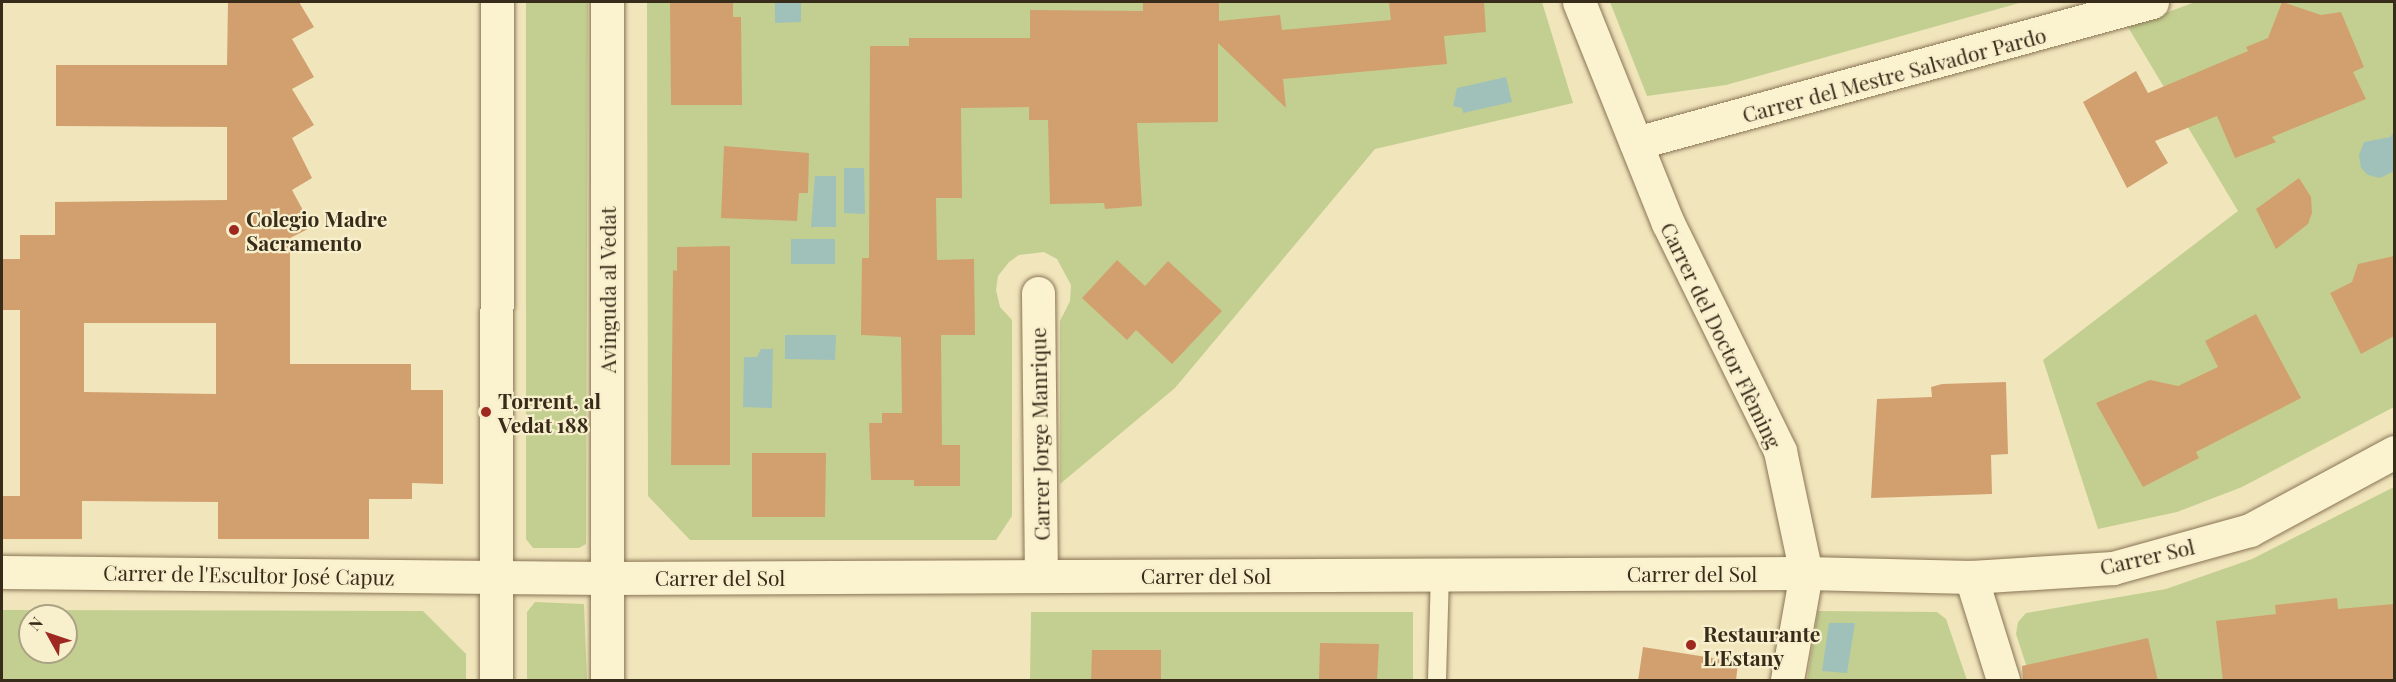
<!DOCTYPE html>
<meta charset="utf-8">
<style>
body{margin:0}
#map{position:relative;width:2396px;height:682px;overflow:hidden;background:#f1e5bc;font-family:"Playfair Display",serif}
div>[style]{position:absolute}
.green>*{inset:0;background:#c3cf90}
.water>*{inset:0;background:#a0c1ba}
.building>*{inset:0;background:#d2a06f}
.roads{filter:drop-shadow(0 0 2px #897554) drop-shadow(0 0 2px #897554)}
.lane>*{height:18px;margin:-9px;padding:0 9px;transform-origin:9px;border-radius:9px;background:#fbf2d0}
.street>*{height:33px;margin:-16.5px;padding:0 16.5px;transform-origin:16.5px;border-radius:16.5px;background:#fbf2d0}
.secondary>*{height:33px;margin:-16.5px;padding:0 16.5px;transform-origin:16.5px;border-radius:16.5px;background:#fbf2d0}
.dots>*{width:16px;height:16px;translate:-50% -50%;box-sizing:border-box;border:3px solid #f8efcc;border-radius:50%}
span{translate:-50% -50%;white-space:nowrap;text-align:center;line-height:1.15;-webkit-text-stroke:4.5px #f8efcc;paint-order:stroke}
.street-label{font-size:21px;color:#372b1a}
.poi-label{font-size:21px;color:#372b1a;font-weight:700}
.left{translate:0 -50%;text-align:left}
.frame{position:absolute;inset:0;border:3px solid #372b1a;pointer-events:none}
.north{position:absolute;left:18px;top:604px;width:60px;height:60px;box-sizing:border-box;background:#f8efcc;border:2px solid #aba185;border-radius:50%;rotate:310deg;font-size:16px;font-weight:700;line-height:24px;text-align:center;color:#372b1a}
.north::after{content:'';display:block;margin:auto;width:21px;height:27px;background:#9d2920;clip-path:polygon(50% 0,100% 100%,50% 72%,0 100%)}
</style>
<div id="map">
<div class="green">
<i style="clip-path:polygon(526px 2px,588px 2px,586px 544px,579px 548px,533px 548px,526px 539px)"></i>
<i style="clip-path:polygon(647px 2px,1542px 2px,1573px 103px,1375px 149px,1175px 388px,1060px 484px,1060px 321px,1070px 301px,1071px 285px,1057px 259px,1044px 252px,1019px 255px,1009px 262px,998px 276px,996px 290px,1000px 307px,1012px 320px,1012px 516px,996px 540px,690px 540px,648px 496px)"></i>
<i style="clip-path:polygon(1610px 2px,2023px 2px,1726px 85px,1647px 96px)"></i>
<i style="clip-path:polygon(2195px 2px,2394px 2px,2394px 407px,2242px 487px,2177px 512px,2098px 529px,2043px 360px,2238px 211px,2128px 27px)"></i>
<i style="clip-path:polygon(2394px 487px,2394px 680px,2031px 680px,2016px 634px,2018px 622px,2026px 613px,2166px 589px,2252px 559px)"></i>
<i style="clip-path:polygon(535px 602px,584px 604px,587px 680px,527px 680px,527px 612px)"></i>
<i style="clip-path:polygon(evenodd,2px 610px,423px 611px,466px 654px,466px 680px,2px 680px,2px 610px,30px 616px,66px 616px,66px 652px,30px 652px,30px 616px)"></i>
<i style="clip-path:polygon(1818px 611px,1937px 612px,1946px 619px,1967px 680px,1807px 680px)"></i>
<i style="clip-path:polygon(1031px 612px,1413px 612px,1413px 680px,1030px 680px)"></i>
</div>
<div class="water">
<i style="clip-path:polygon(775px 2px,801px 2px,801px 22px,775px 23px)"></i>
<i style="clip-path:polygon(1506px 77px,1512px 102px,1463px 113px,1462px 108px,1453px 106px,1457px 88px)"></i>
<i style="clip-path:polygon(2394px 132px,2394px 171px,2380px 178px,2368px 175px,2361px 168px,2359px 155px,2364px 142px,2390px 137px)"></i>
<i style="clip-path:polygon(844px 168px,864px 168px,865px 214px,844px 213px)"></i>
<i style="clip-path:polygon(815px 176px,836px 176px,836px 227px,811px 227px)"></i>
<i style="clip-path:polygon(791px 239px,835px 239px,835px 264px,791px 264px)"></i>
<i style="clip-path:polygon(785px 335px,836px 335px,835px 360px,785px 359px)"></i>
<i style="clip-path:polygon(761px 349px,773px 349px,772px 408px,743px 407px,744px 357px,757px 357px)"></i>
<i style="clip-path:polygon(1829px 623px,1855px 623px,1847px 673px,1822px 671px)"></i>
</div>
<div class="building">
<i style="clip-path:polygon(evenodd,228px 2px,299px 2px,314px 27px,292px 39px,314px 77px,292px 89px,314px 125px,292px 138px,312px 178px,292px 190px,312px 227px,290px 238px,290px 364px,411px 364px,411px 390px,443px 390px,443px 484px,412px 483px,412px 499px,369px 499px,369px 539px,218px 539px,218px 502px,82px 501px,82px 539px,2px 539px,2px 496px,20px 496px,20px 310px,2px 310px,2px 259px,20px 259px,20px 235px,55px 235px,55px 202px,227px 200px,227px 127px,56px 126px,56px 65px,227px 65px,228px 2px,84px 323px,216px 323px,216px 394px,84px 392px,84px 323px)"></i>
<i style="clip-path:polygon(670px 2px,733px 2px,733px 17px,741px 17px,742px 105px,671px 105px)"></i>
<i style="clip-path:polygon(1389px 2px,1484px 2px,1486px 32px,1444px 36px,1447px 64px,1283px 79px,1286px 108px,1218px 43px,1218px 122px,1137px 123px,1142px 206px,1105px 209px,1104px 203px,1050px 204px,1048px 120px,1029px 120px,1029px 107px,961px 108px,962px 198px,936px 198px,937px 260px,974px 259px,975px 335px,941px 335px,942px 445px,960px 445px,960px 486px,914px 486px,914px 480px,871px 480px,869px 423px,882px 423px,882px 413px,902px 413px,901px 337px,861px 335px,862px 258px,869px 258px,870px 46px,909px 46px,909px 38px,1030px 38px,1030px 10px,1143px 11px,1143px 3px,1219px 3px,1219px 21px,1280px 15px,1282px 30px,1391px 20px)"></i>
<i style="clip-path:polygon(2282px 2px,2321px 15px,2341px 12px,2364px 67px,2353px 72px,2366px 99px,2272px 137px,2276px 142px,2235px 158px,2217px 116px,2155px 141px,2168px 163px,2127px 188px,2083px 102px,2136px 71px,2148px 93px,2248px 51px,2246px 47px,2268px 38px)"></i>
<i style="clip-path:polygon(724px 146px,809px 153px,808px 193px,799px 193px,797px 221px,721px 218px)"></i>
<i style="clip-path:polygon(2299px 178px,2311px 197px,2312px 213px,2308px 224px,2276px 249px,2256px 209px)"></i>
<i style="clip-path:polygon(730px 246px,730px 465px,671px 465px,673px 270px,677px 271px,677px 247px)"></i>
<i style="clip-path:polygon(2394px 256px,2394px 336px,2361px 354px,2330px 293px,2352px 282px,2358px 264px)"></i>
<i style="clip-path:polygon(1117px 260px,1145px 286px,1168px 261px,1222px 311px,1172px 364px,1136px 330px,1127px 340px,1082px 298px)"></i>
<i style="clip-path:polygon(2256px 314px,2301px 398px,2196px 452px,2199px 458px,2143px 487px,2096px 403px,2150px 380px,2178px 386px,2218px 367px,2205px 341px)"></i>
<i style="clip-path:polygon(2006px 382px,2008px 454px,1991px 455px,1992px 494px,1871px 498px,1877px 399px,1932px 397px,1931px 387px,1942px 384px)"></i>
<i style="clip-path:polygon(752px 453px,826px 453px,825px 517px,752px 517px)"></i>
<i style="clip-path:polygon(2337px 598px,2338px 609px,2394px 604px,2394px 681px,2223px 681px,2216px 621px,2276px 614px,2275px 605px)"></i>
<i style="clip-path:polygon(2148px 638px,2158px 681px,2023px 681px,2022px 666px)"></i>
<i style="clip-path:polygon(1320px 643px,1379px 644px,1377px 681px,1319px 681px)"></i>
<i style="clip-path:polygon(1643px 647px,1738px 662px,1736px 681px,1638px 681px)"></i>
<i style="clip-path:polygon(1092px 650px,1161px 650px,1161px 681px,1091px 681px)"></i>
</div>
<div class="roads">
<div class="lane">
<i style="left:1437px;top:680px;width:106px;rotate:-88.4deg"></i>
</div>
<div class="street">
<i style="left:1579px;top:2px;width:238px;rotate:68.1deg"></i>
<i style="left:1668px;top:223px;width:254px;rotate:63.8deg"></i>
<i style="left:1780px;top:451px;width:125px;rotate:78deg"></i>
<i style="left:1806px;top:573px;width:109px;rotate:100.1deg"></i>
<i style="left:1636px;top:143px;width:535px;rotate:-15.28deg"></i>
<i style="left:1038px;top:293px;width:283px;rotate:89.4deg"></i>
<i style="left:2px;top:572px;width:605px;rotate:0.57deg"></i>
<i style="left:607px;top:578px;width:1199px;rotate:-0.24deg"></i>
<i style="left:1806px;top:573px;width:165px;rotate:1.4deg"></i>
<i style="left:1971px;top:577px;width:142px;rotate:-3.6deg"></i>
<i style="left:2113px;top:568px;width:142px;rotate:-15.5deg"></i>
<i style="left:2250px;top:530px;width:164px;rotate:-28.4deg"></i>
<i style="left:1971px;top:577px;width:108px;rotate:72.7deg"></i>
</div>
<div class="secondary">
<i style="left:496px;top:680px;width:678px;rotate:-89.92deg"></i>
<i style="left:607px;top:680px;width:678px;rotate:-90deg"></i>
</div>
</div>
<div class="dots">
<i style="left:234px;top:230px;background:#9d2920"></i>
<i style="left:486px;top:412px;background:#9d2920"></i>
<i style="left:1691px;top:645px;background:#9d2920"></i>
</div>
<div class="street-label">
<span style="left:1894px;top:74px;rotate:-15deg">Carrer del Mestre Salvador Pardo</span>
<span style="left:607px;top:290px;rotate:-90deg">Avinguda al Vedat</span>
<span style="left:1722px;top:335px;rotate:64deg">Carrer del Doctor Flèming</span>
<span style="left:1039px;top:434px;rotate:-91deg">Carrer Jorge Manrique</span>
<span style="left:2147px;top:556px;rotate:-13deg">Carrer Sol</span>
<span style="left:1692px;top:573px">Carrer del Sol</span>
<span style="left:249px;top:574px;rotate:1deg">Carrer de l'Escultor José Capuz</span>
<span style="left:1206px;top:575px">Carrer del Sol</span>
<span style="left:720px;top:577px">Carrer del Sol</span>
</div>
<div class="poi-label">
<span class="left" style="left:246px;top:230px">Colegio Madre<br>Sacramento</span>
<span class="left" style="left:498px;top:412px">Torrent, al<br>Vedat 188</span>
<span class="left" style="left:1703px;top:645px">Restaurante<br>L'Estany</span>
</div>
<div class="frame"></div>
<div class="north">N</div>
</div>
